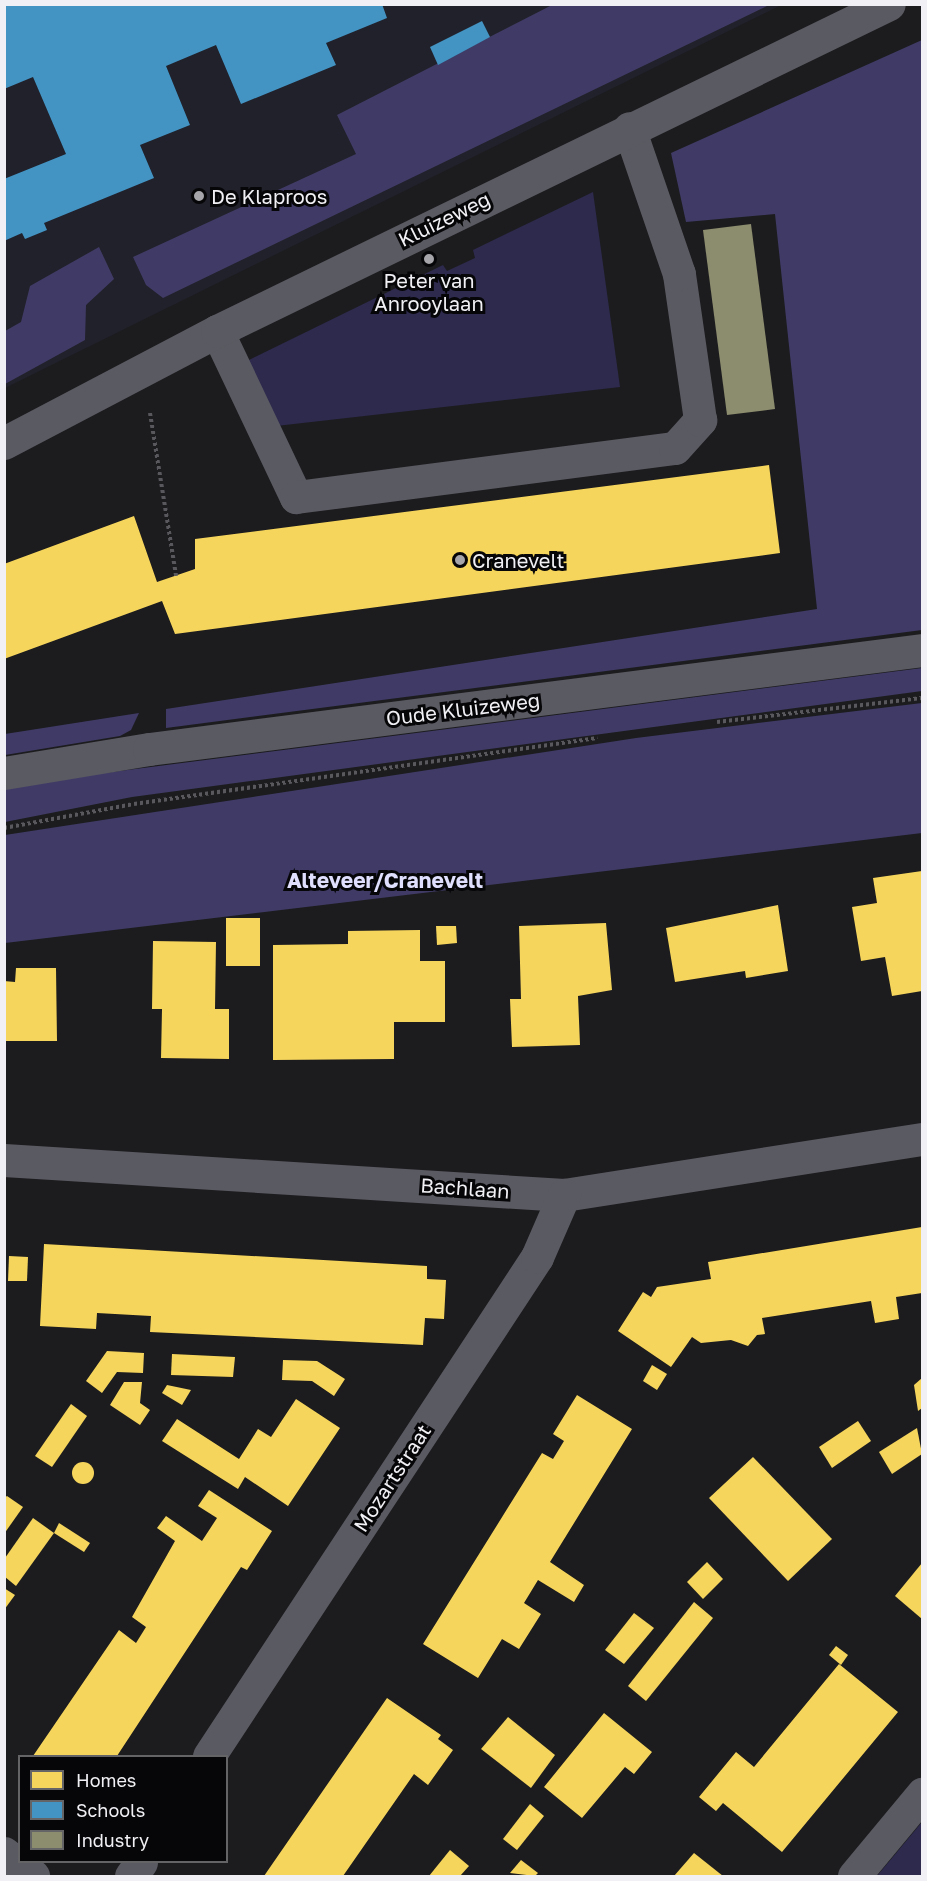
<!DOCTYPE html>
<style>
body{margin:0}
#map{position:relative;width:927px;height:1881px;overflow:hidden;background:#1c1c1f;font-family:"Golos Text",sans-serif}
div>[style]{position:absolute}
.built>*{inset:0;background:#21212b}
.green>*{inset:0;background:#2d2a4d}
.forest>*{inset:0;background:#3f3b66}
.homes>*{inset:0;background:#f6d55c}
.round{border-radius:50%}
.schools>*{inset:0;background:#4393c3}
.industry>*{inset:0;background:#8c8c6e}
.path>*{height:4px;margin-top:-2px;transform-origin:0;background:repeating-linear-gradient(90deg,#58585d 0 3px,transparent 0 6px)}
.minor>*{height:33px;margin:-16.5px;padding:0 16.5px;transform-origin:16.5px;border-radius:16.5px;background:#5a5a62}
.dots>*{width:16px;height:16px;translate:-50% -50%;box-sizing:border-box;border:3px solid #060608;border-radius:50%}
span{translate:-50% -50%;white-space:nowrap;text-align:center;line-height:1.15;-webkit-text-stroke:6px #060608;paint-order:stroke}
.poi-label{font-size:20px;color:#f1f1f5}
.left{translate:0 -50%;text-align:left}
.street-label{font-size:20px;color:#f1f1f5}
.neighbourhood-label{font-size:21px;color:#e0dffd;font-weight:700}
.frame{position:absolute;inset:0;border:6px solid #f1f1f5;pointer-events:none}
.legend{position:absolute;left:18px;top:1755px;width:210px;height:108px;box-sizing:border-box;background:#060608;border:2px solid #646467;margin:0;padding:8px 10px;list-style:none;font-size:18px;color:#f1f1f5}
.legend li{display:flex;align-items:center;gap:12px;height:30px}
.legend b{width:30px;border:2px solid #646467}
</style>
<div id="map">
<div class="built">
<i style="clip-path:polygon(5px 5px,781px 5px,5px 388px)"></i>
</div>
<div class="green">
<i style="clip-path:polygon(593px 192px,620px 387px,276px 426px,247px 361px,443px 265px,447px 271px,475px 258px,473px 250px)"></i>
<i style="clip-path:polygon(922px 1822px,922px 1876px,877px 1876px)"></i>
</div>
<div class="forest">
<i style="clip-path:polygon(552px 5px,769px 5px,163px 298px,146px 285px,133px 257px,356px 154px,337px 115px)"></i>
<i style="clip-path:polygon(922px 40px,922px 630px,166px 728px,166px 709px,817px 609px,775px 214px,686px 222px,671px 153px)"></i>
<i style="clip-path:polygon(99px 247px,114px 279px,86px 305px,85px 340px,5px 384px,5px 331px,21px 322px,30px 286px)"></i>
<i style="clip-path:polygon(922px 668px,922px 691px,132px 797px,5px 822px,5px 789px,73px 777px)"></i>
<i style="clip-path:polygon(922px 703px,922px 833px,5px 943px,5px 835px,636px 738px)"></i>
<i style="clip-path:polygon(139px 713px,131px 730px,120px 736px,5px 755px,5px 734px)"></i>
</div>
<div class="homes">
<i style="clip-path:polygon(769px 465px,780px 553px,175px 634px,162px 601px,4px 659px,4px 564px,134px 516px,157px 582px,195px 569px,195px 539px)"></i>
<i style="clip-path:polygon(922px 871px,922px 991px,892px 996px,885px 957px,861px 961px,852px 907px,877px 903px,873px 878px)"></i>
<i style="clip-path:polygon(778px 905px,788px 971px,746px 978px,745px 971px,675px 982px,666px 928px)"></i>
<i style="clip-path:polygon(226px 918px,260px 918px,260px 966px,226px 966px)"></i>
<i style="clip-path:polygon(606px 923px,612px 990px,578px 996px,580px 1045px,512px 1047px,510px 999px,521px 999px,519px 926px)"></i>
<i style="clip-path:polygon(436px 926px,456px 926px,457px 943px,437px 945px)"></i>
<i style="clip-path:polygon(420px 930px,420px 961px,445px 961px,445px 1022px,394px 1022px,394px 1059px,273px 1060px,273px 945px,348px 944px,348px 931px)"></i>
<i style="clip-path:polygon(153px 941px,216px 942px,215px 1009px,229px 1009px,229px 1059px,161px 1058px,162px 1009px,152px 1009px)"></i>
<i style="clip-path:polygon(16px 968px,56px 968px,57px 1041px,4px 1041px,4px 981px,15px 982px)"></i>
<i style="clip-path:polygon(922px 1227px,922px 1293px,896px 1297px,899px 1319px,875px 1323px,871px 1301px,762px 1318px,765px 1334px,757px 1335px,748px 1346px,731px 1340px,701px 1343px,692px 1337px,671px 1367px,618px 1331px,643px 1292px,651px 1297px,657px 1287px,711px 1279px,708px 1262px)"></i>
<i style="clip-path:polygon(44px 1244px,427px 1266px,427px 1279px,446px 1280px,444px 1319px,425px 1318px,423px 1345px,150px 1332px,151px 1316px,97px 1313px,96px 1329px,40px 1326px)"></i>
<i style="clip-path:polygon(9px 1256px,28px 1257px,27px 1281px,8px 1281px)"></i>
<i style="clip-path:polygon(107px 1351px,144px 1353px,143px 1373px,117px 1372px,102px 1393px,86px 1381px)"></i>
<i style="clip-path:polygon(172px 1354px,235px 1357px,233px 1377px,171px 1375px)"></i>
<i style="clip-path:polygon(283px 1360px,317px 1361px,345px 1379px,334px 1396px,312px 1381px,282px 1380px)"></i>
<i style="clip-path:polygon(652px 1365px,667px 1374px,657px 1390px,643px 1381px)"></i>
<i style="clip-path:polygon(922px 1378px,922px 1408px,918px 1411px,914px 1385px)"></i>
<i style="clip-path:polygon(124px 1382px,142px 1382px,140px 1403px,150px 1410px,140px 1425px,110px 1405px)"></i>
<i style="clip-path:polygon(167px 1385px,191px 1390px,182px 1405px,162px 1393px)"></i>
<i style="clip-path:polygon(577px 1395px,632px 1429px,550px 1562px,584px 1585px,574px 1602px,538px 1580px,524px 1603px,541px 1614px,519px 1649px,502px 1639px,478px 1678px,423px 1644px,542px 1453px,553px 1459px,564px 1441px,553px 1434px)"></i>
<i style="clip-path:polygon(296px 1399px,340px 1428px,288px 1506px,245px 1477px,238px 1489px,162px 1441px,177px 1419px,239px 1459px,258px 1429px,271px 1437px)"></i>
<i style="clip-path:polygon(71px 1404px,87px 1416px,52px 1467px,35px 1456px)"></i>
<i style="clip-path:polygon(858px 1421px,871px 1441px,832px 1468px,819px 1447px)"></i>
<i style="clip-path:polygon(917px 1428px,922px 1454px,892px 1474px,879px 1452px)"></i>
<i style="clip-path:polygon(753px 1457px,832px 1539px,788px 1581px,709px 1498px)"></i>
<i class="round" style="left:72px;top:1462px;width:22px;height:22px"></i>
<i style="clip-path:polygon(209px 1490px,272px 1531px,247px 1570px,241px 1567px,117px 1756px,33px 1756px,119px 1630px,136px 1643px,146px 1627px,132px 1617px,175px 1541px,157px 1528px,166px 1516px,202px 1541px,217px 1518px,198px 1506px)"></i>
<i style="clip-path:polygon(7px 1496px,23px 1507px,4px 1534px,4px 1498px)"></i>
<i style="clip-path:polygon(33px 1518px,54px 1533px,16px 1586px,5px 1577px,5px 1558px)"></i>
<i style="clip-path:polygon(59px 1523px,90px 1543px,84px 1552px,54px 1533px)"></i>
<i style="clip-path:polygon(707px 1562px,723px 1579px,703px 1599px,687px 1582px)"></i>
<i style="clip-path:polygon(922px 1563px,922px 1619px,895px 1596px)"></i>
<i style="clip-path:polygon(4px 1588px,15px 1595px,4px 1610px)"></i>
<i style="clip-path:polygon(694px 1602px,713px 1618px,646px 1701px,628px 1686px)"></i>
<i style="clip-path:polygon(634px 1613px,654px 1628px,624px 1664px,605px 1650px)"></i>
<i style="clip-path:polygon(836px 1646px,848px 1655px,841px 1665px,829px 1655px)"></i>
<i style="clip-path:polygon(839px 1664px,898px 1712px,782px 1852px,723px 1803px,716px 1811px,699px 1797px,736px 1752px,754px 1767px)"></i>
<i style="clip-path:polygon(387px 1698px,441px 1735px,438px 1739px,453px 1750px,428px 1785px,414px 1774px,343px 1876px,264px 1876px)"></i>
<i style="clip-path:polygon(604px 1713px,652px 1752px,634px 1774px,625px 1767px,582px 1818px,544px 1787px)"></i>
<i style="clip-path:polygon(508px 1717px,555px 1755px,531px 1788px,481px 1749px)"></i>
<i style="clip-path:polygon(530px 1804px,544px 1816px,517px 1850px,503px 1839px)"></i>
<i style="clip-path:polygon(450px 1850px,469px 1866px,460px 1876px,429px 1876px)"></i>
<i style="clip-path:polygon(694px 1853px,723px 1876px,674px 1876px)"></i>
<i style="clip-path:polygon(521px 1860px,538px 1873px,535px 1876px,510px 1873px)"></i>
</div>
<div class="schools">
<i style="clip-path:polygon(4px 4px,382px 4px,387px 18px,326px 43px,336px 65px,241px 104px,216px 45px,166px 66px,190px 125px,140px 145px,154px 178px,44px 223px,47px 230px,25px 239px,22px 233px,4px 241px,4px 179px,66px 154px,33px 77px,4px 89px)"></i>
<i style="clip-path:polygon(482px 21px,490px 37px,438px 65px,430px 47px)"></i>
</div>
<div class="industry">
<i style="clip-path:polygon(751px 224px,775px 409px,727px 415px,703px 230px)"></i>
</div>
<div class="path">
<i style="left:150px;top:413px;width:165px;rotate:80.9deg"></i>
<i style="left:717px;top:722px;width:206px;rotate:-6.7deg"></i>
<i style="left:4px;top:828px;width:132px;rotate:-10.5deg"></i>
<i style="left:134px;top:804px;width:468px;rotate:-8.1deg"></i>
</div>
<div class="minor">
<i style="left:217px;top:331px;width:184px;rotate:64.6deg"></i>
<i style="left:296px;top:497px;width:382px;rotate:-7.4deg"></i>
<i style="left:675px;top:448px;width:38px;rotate:-48deg"></i>
<i style="left:700px;top:420px;width:148px;rotate:-98.2deg"></i>
<i style="left:679px;top:274px;width:154px;rotate:-108.9deg"></i>
<i style="left:4px;top:443px;width:241px;rotate:-27.7deg"></i>
<i style="left:217px;top:331px;width:747px;rotate:-25.95deg"></i>
<i style="left:4px;top:773px;width:147px;rotate:-9.4deg"></i>
<i style="left:149px;top:749px;width:779px;rotate:-7.3deg"></i>
<i style="left:4px;top:1160px;width:561px;rotate:3.58deg"></i>
<i style="left:564px;top:1195px;width:362px;rotate:-8.9deg"></i>
<i style="left:209px;top:1756px;width:597px;rotate:-56.68deg"></i>
<i style="left:537px;top:1257px;width:68px;rotate:-66.5deg"></i>
<i style="left:4px;top:1853px;width:37px;rotate:38deg"></i>
<i style="left:131px;top:1876px;width:17px;rotate:-54deg"></i>
<i style="left:854px;top:1876px;width:107px;rotate:-50.3deg"></i>
</div>
<div class="dots">
<i style="left:199px;top:196px;background:#a6a6aa"></i>
<i style="left:429px;top:259px;background:#a6a6aa"></i>
<i style="left:460px;top:560px;background:#a6a6aa"></i>
</div>
<div class="poi-label">
<span class="left" style="left:211px;top:196px">De Klaproos</span>
<span style="left:429px;top:292px">Peter van<br>Anrooylaan</span>
<span class="left" style="left:472px;top:560px">Cranevelt</span>
</div>
<div class="street-label">
<span style="left:444px;top:219px;rotate:-26deg">Kluizeweg</span>
<span style="left:463px;top:709px;rotate:-7deg">Oude Kluizeweg</span>
<span style="left:465px;top:1188px;rotate:4deg">Bachlaan</span>
<span style="left:392px;top:1478px;rotate:-57deg">Mozartstraat</span>
</div>
<div class="neighbourhood-label">
<span style="left:385px;top:880px">Alteveer/Cranevelt</span>
</div>
<div class="frame"></div>
<ul class="legend">
<li><b style="height:16px;background:#f6d55c"></b>Homes</li>
<li><b style="height:16px;background:#4393c3"></b>Schools</li>
<li><b style="height:16px;background:#8c8c6e"></b>Industry</li>
</ul>
</div>
